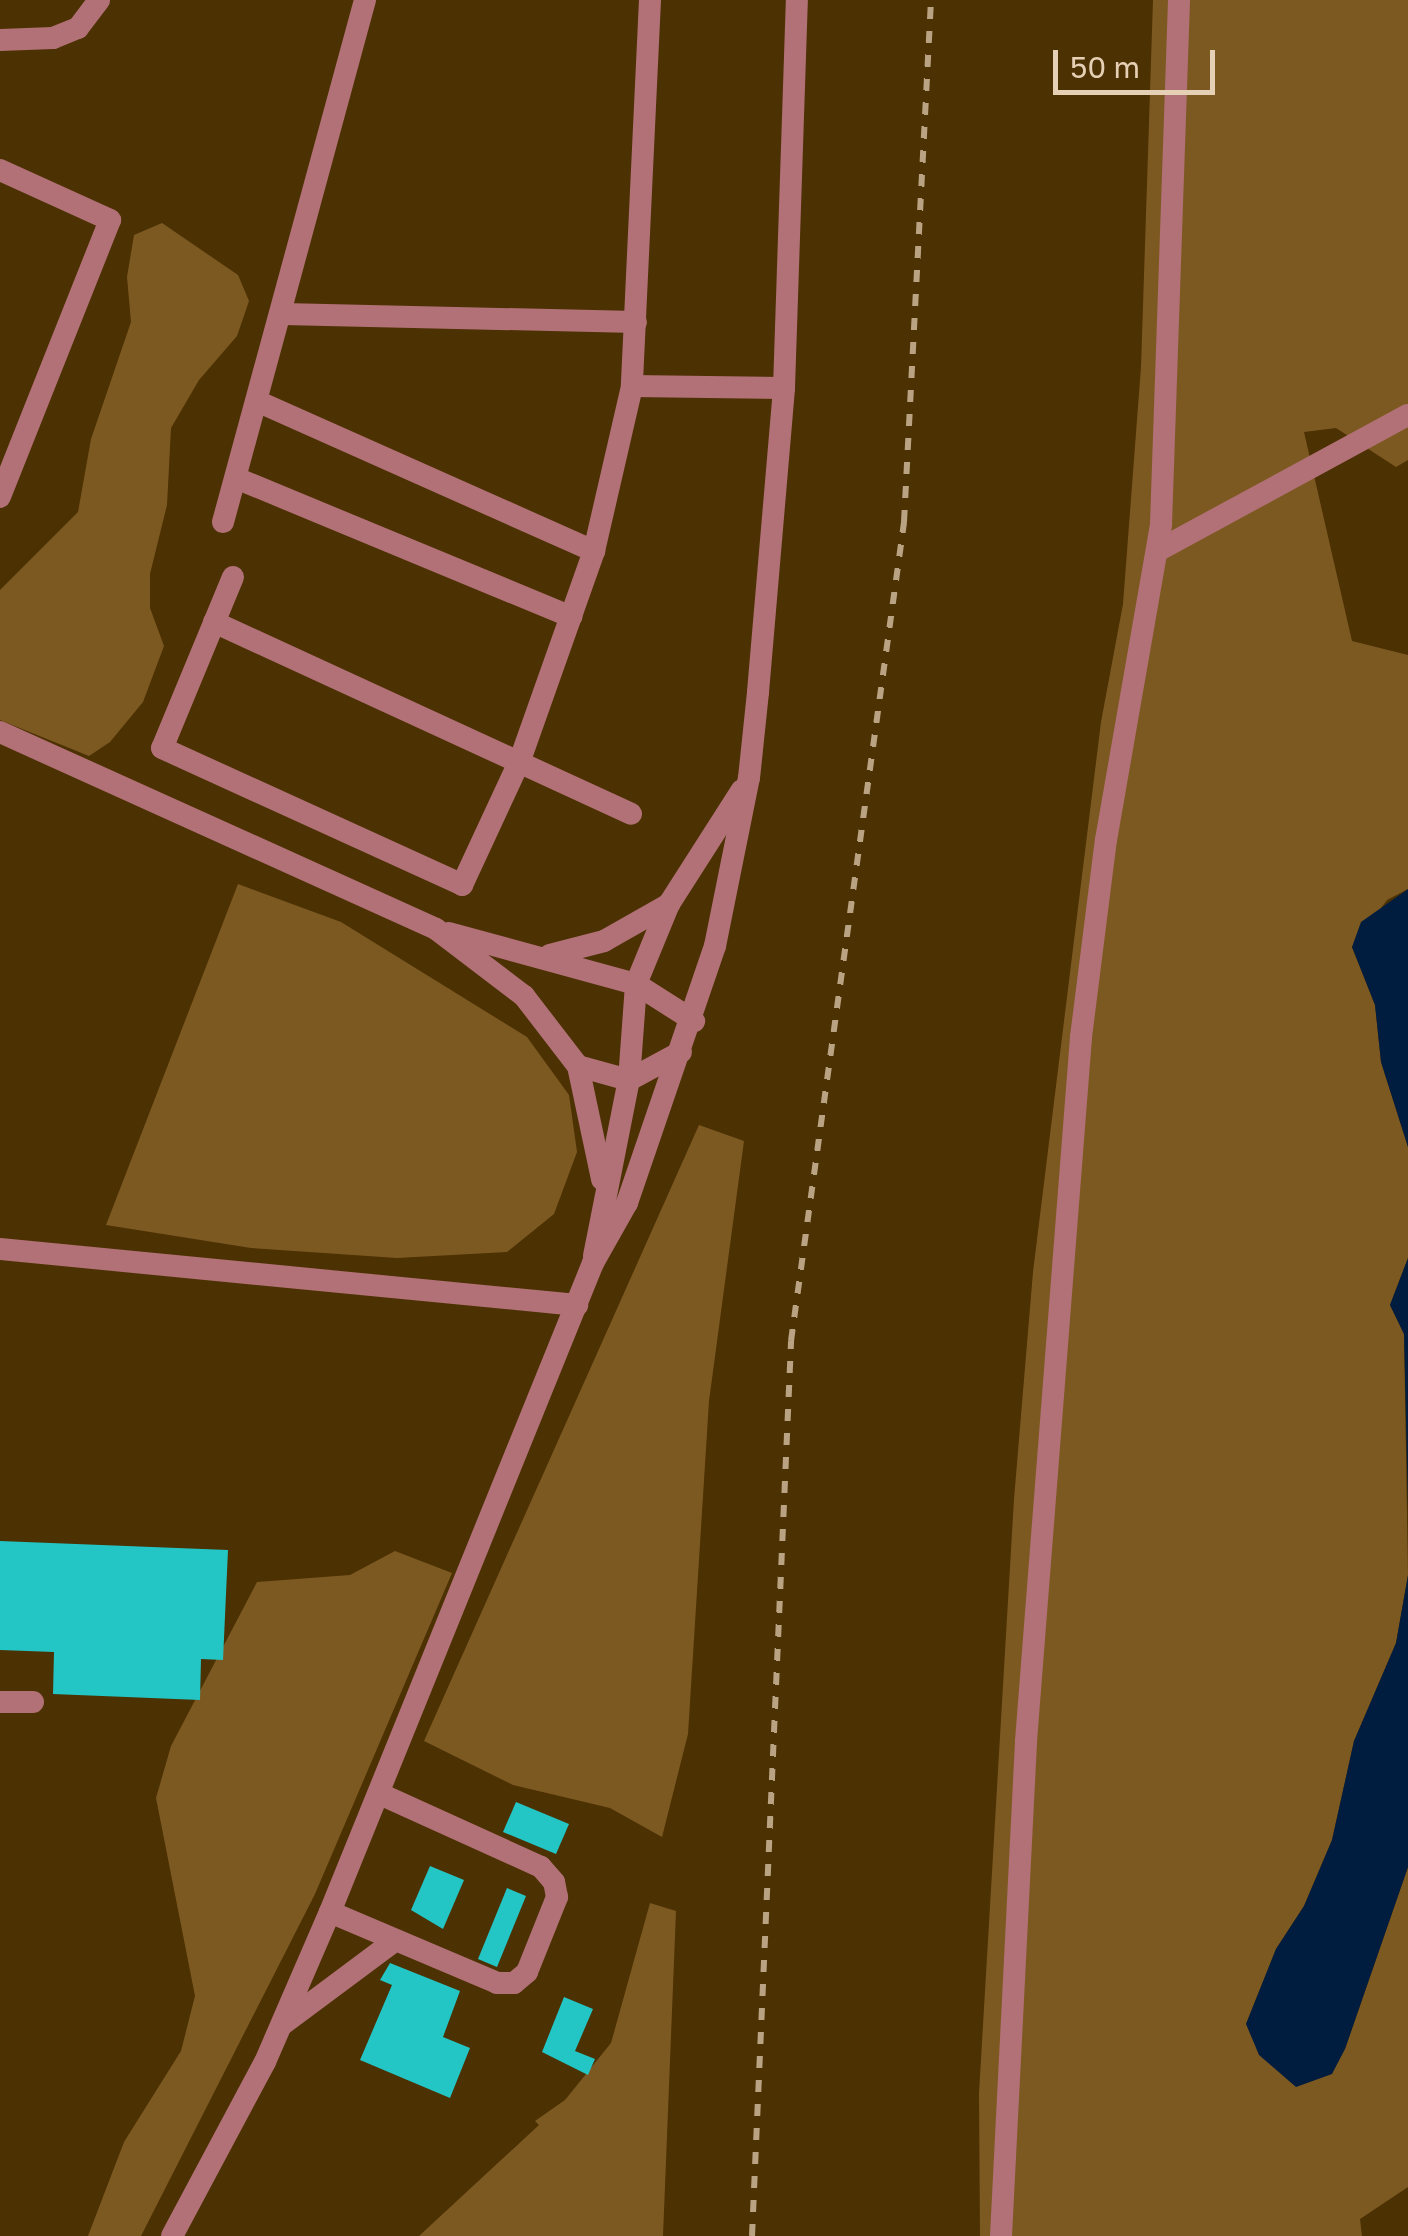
<!DOCTYPE html>
<style>
body{margin:0}
#map{position:relative;width:1408px;height:2236px;overflow:hidden;background:#4c3103;font-family:"Golos Text",sans-serif}
div>[style]{position:absolute}
.green>*{inset:0;background:#7d5922}
.water>*{inset:0;background:#001d3f}
.building>*{inset:0;background:#23c6c5}
.minor>*{height:22px;margin:-11px;padding:0 11px;transform-origin:11px;border-radius:11px;background:#b27177}
.rail>*{height:6px;margin-top:-3px;transform-origin:0;background:repeating-linear-gradient(90deg,#baa383 0 12px,transparent 0 24px)}
span{translate:-50% -50%;white-space:nowrap;text-align:center;line-height:1.15;-webkit-text-stroke:10px #4c3103;paint-order:stroke}
.scale{position:absolute;left:1053px;top:50px;width:162px;height:45px;box-sizing:border-box;border:5px solid #e5d0b5;border-top:0;padding-left:12px;font-size:30px;line-height:35px;white-space:nowrap;color:#e5d0b5;-webkit-text-stroke:8px #4c3103;paint-order:stroke}
</style>
<div id="map">
<div class="green">
<i style="clip-path:polygon(1153px 0,1408px 0,1408px 460px,1396px 467px,1336px 428px,1304px 432px,1352px 641px,1408px 655px,1408px 889px,1387px 900px,1352px 947px,1375px 1005px,1381px 1062px,1408px 1147px,1408px 1258px,1390px 1305px,1404px 1334px,1408px 1575px,1396px 1643px,1354px 1741px,1332px 1840px,1304px 1906px,1276px 1949px,1246px 2024px,1345px 2049px,1408px 1867px,1408px 2187px,1360px 2219px,1362px 2236px,980px 2236px,979px 2093px,1014px 1499px,1033px 1272px,1101px 722px,1123px 604px,1141px 367px)"></i>
<i style="clip-path:polygon(162px 223px,238px 275px,249px 301px,237px 336px,199px 380px,171px 428px,167px 505px,150px 574px,150px 608px,164px 646px,143px 702px,110px 742px,89px 756px,0 720px,0 590px,78px 512px,91px 439px,131px 322px,127px 277px,134px 235px)"></i>
<i style="clip-path:polygon(238px 884px,341px 922px,527px 1037px,569px 1095px,577px 1152px,554px 1214px,507px 1252px,397px 1258px,251px 1248px,106px 1225px)"></i>
<i style="clip-path:polygon(699px 1125px,744px 1141px,709px 1401px,688px 1734px,662px 1837px,610px 1808px,513px 1785px,424px 1741px)"></i>
<i style="clip-path:polygon(395px 1551px,452px 1573px,315px 1894px,141px 2236px,88px 2236px,124px 2142px,181px 2051px,195px 1996px,156px 1798px,171px 1746px,257px 1582px,350px 1575px)"></i>
<i style="clip-path:polygon(650px 1903px,676px 1911px,663px 2236px,419px 2236px,539px 2125px,535px 2121px,565px 2100px,611px 2043px)"></i>
</div>
<div class="water">
<i style="clip-path:polygon(1408px 889px,1408px 1147px,1381px 1062px,1375px 1005px,1352px 947px,1361px 922px)"></i>
<i style="clip-path:polygon(1408px 1258px,1408px 1509px,1404px 1334px,1390px 1305px)"></i>
<i style="clip-path:polygon(1408px 1575px,1408px 1867px,1345px 2049px,1332px 2074px,1296px 2087px,1259px 2055px,1246px 2024px,1276px 1949px,1304px 1906px,1332px 1840px,1354px 1741px,1396px 1643px)"></i>
</div>
<div class="building">
<i style="clip-path:polygon(0 1541px,228px 1550px,223px 1660px,201px 1659px,200px 1700px,53px 1694px,54px 1652px,0 1650px)"></i>
<i style="clip-path:polygon(516px 1802px,569px 1824px,556px 1854px,503px 1832px)"></i>
<i style="clip-path:polygon(430px 1866px,464px 1880px,443px 1929px,411px 1910px)"></i>
<i style="clip-path:polygon(507px 1888px,526px 1896px,497px 1967px,478px 1959px)"></i>
<i style="clip-path:polygon(390px 1963px,460px 1991px,443px 2037px,470px 2048px,450px 2098px,360px 2060px,392px 1985px,380px 1980px)"></i>
<i style="clip-path:polygon(564px 1997px,593px 2009px,575px 2051px,595px 2059px,588px 2075px,542px 2052px)"></i>
</div>
<div class="minor">
<i style="left:650px;top:0;width:386px;rotate:92.7deg"></i>
<i style="left:632px;top:386px;width:152px;rotate:0.8deg"></i>
<i style="left:0;top:40px;width:53px;rotate:-2.2deg"></i>
<i style="left:53px;top:38px;width:27px;rotate:-22deg"></i>
<i style="left:78px;top:28px;width:35px;rotate:-53deg"></i>
<i style="left:0;top:170px;width:121px;rotate:24.4deg"></i>
<i style="left:110px;top:220px;width:298px;rotate:111.7deg"></i>
<i style="left:283px;top:314px;width:353px;rotate:1.3deg"></i>
<i style="left:259px;top:402px;width:367px;rotate:24deg"></i>
<i style="left:236px;top:478px;width:363px;rotate:22.5deg"></i>
<i style="left:223px;top:522px;width:541px;rotate:-74.78deg"></i>
<i style="left:1159px;top:550px;width:283px;rotate:-28.5deg"></i>
<i style="left:233px;top:577px;width:185px;rotate:112.5deg"></i>
<i style="left:162px;top:748px;width:330px;rotate:24.5deg"></i>
<i style="left:462px;top:885px;width:138px;rotate:-65.1deg"></i>
<i style="left:520px;top:760px;width:222px;rotate:-70.5deg"></i>
<i style="left:594px;top:551px;width:169px;rotate:-77deg"></i>
<i style="left:214px;top:622px;width:459px;rotate:24.7deg"></i>
<i style="left:0;top:732px;width:478px;rotate:24.3deg"></i>
<i style="left:436px;top:929px;width:111px;rotate:37.3deg"></i>
<i style="left:524px;top:996px;width:88px;rotate:52.4deg"></i>
<i style="left:578px;top:1066px;width:53px;rotate:15.4deg"></i>
<i style="left:629px;top:1080px;width:59px;rotate:-28.3deg"></i>
<i style="left:449px;top:933px;width:194px;rotate:15.3deg"></i>
<i style="left:636px;top:984px;width:69px;rotate:32.5deg"></i>
<i style="left:550px;top:955px;width:56px;rotate:-14.5deg"></i>
<i style="left:604px;top:941px;width:75px;rotate:-29.6deg"></i>
<i style="left:578px;top:1066px;width:116px;rotate:78deg"></i>
<i style="left:0;top:1249px;width:580px;rotate:5.54deg"></i>
<i style="left:594px;top:1256px;width:179px;rotate:-78.8deg"></i>
<i style="left:629px;top:1080px;width:96px;rotate:-85.8deg"></i>
<i style="left:636px;top:984px;width:87px;rotate:-67.6deg"></i>
<i style="left:669px;top:904px;width:135px;rotate:-57.4deg"></i>
<i style="left:0;top:1702px;width:33px"></i>
<i style="left:330px;top:1912px;width:181px;rotate:23deg"></i>
<i style="left:497px;top:1983px;width:17px"></i>
<i style="left:514px;top:1983px;width:17px;rotate:-40deg"></i>
<i style="left:527px;top:1972px;width:81px;rotate:-68.2deg"></i>
<i style="left:557px;top:1897px;width:15px;rotate:-101deg"></i>
<i style="left:554px;top:1882px;width:20px;rotate:-131deg"></i>
<i style="left:541px;top:1867px;width:177px;rotate:-155.6deg"></i>
<i style="left:283px;top:2024px;width:137px;rotate:-36.7deg"></i>
<i style="left:172px;top:2236px;width:197px;rotate:-61.9deg"></i>
<i style="left:265px;top:2062px;width:163px;rotate:-66.6deg"></i>
<i style="left:330px;top:1912px;width:700px;rotate:-67.94deg"></i>
<i style="left:593px;top:1263px;width:69px;rotate:-60.5deg"></i>
<i style="left:627px;top:1203px;width:272px;rotate:-71.1deg"></i>
<i style="left:715px;top:946px;width:171px;rotate:-78.6deg"></i>
<i style="left:749px;top:778px;width:86px;rotate:-84deg"></i>
<i style="left:758px;top:692px;width:305px;rotate:-85.1deg"></i>
<i style="left:784px;top:388px;width:388px;rotate:-88.1deg"></i>
<i style="left:1001px;top:2236px;width:496px;rotate:-87.1deg"></i>
<i style="left:1026px;top:1741px;width:706px;rotate:-85.53deg"></i>
<i style="left:1081px;top:1037px;width:199px;rotate:-82.8deg"></i>
<i style="left:1106px;top:840px;width:321px;rotate:-80.1deg"></i>
<i style="left:1161px;top:524px;width:524px;rotate:-88.03deg"></i>
</div>
<div class="rail">
<i style="left:752px;top:2236px;width:896px;rotate:-87.5deg"></i>
<i style="left:791px;top:1341px;width:827px;rotate:-82.14deg"></i>
<i style="left:904px;top:522px;width:523px;rotate:-87.04deg"></i>
</div>
<div class="scale">50 m</div>
</div>
